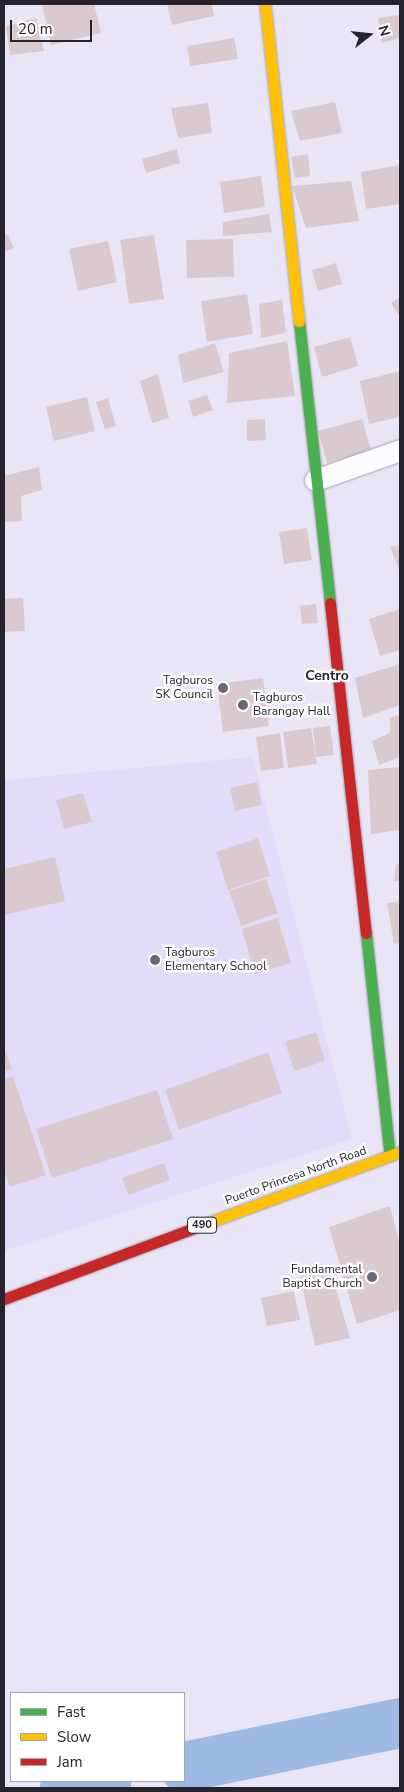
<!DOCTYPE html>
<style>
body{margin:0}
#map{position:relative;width:404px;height:1792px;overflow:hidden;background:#e9e5f7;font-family:"Nunito Sans",sans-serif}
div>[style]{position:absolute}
.built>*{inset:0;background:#e2dcfa}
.river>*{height:50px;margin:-25px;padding:0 25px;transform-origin:25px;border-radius:25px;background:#9ebae4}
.building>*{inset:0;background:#dacad0}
.roads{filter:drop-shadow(0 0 1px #a5a2b0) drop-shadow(0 0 1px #a5a2b0)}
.street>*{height:21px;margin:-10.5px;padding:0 10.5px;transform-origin:10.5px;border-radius:10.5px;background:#fcfbfe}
.fast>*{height:11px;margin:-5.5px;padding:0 5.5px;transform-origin:5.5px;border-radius:5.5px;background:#4caf50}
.slow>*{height:11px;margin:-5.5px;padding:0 5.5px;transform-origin:5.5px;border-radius:5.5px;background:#ffc107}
.jam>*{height:11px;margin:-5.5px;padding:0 5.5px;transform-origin:5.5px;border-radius:5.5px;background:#c62828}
.dots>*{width:14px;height:14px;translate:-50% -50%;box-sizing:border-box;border:2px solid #fff;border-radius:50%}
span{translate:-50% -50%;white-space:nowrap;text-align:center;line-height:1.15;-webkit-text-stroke:4.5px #fff;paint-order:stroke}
.shield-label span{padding:1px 4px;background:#fff;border:1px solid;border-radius:4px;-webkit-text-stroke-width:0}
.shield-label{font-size:11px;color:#26232f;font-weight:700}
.poi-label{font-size:12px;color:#26232f}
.right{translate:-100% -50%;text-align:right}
.left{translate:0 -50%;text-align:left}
.street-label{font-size:12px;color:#26232f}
.neighbourhood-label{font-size:14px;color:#26232f;font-weight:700}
.frame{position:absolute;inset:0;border:5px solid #26232f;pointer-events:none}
.legend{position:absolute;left:10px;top:1692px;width:175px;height:90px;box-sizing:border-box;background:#fff;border:1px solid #a8a7ac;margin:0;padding:6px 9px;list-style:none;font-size:15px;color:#26232f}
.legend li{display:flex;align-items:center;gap:10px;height:25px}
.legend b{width:25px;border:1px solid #a8a7ac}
.north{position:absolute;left:344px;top:10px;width:50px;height:50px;-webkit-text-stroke:4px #fff;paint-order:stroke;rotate:74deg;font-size:14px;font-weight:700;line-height:20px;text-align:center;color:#26232f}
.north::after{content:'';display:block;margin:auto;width:18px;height:22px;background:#26232f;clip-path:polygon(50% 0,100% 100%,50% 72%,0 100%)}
.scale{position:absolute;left:10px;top:20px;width:82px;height:22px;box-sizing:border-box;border:2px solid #26232f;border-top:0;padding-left:6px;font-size:15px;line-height:18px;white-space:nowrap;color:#26232f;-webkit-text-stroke:4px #fff;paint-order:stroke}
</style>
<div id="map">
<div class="built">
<i style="clip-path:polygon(253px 757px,352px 1139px,4px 1251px,4px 780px)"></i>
</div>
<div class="river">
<i style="left:184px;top:1767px;width:220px;rotate:-11.5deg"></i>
<i style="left:65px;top:1788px;width:42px;rotate:-9.7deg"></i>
</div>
<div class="building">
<i style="clip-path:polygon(42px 4px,94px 4px,101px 33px,51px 45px)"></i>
<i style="clip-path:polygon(167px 4px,212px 4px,214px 16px,172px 25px)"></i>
<i style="clip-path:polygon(399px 15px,400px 38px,382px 43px,378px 18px)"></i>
<i style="clip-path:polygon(36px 18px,44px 51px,10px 55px,6px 26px)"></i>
<i style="clip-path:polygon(234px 38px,238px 59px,190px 66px,187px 46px)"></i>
<i style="clip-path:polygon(335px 102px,342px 133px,300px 141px,291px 111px)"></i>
<i style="clip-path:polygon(208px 103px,212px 133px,178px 138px,171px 108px)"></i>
<i style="clip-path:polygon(177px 149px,180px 163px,146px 173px,142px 159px)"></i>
<i style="clip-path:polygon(308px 154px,310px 176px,295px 178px,291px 157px)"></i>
<i style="clip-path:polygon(400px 165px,400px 204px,366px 209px,361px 172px)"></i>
<i style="clip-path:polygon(261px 176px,265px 207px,224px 213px,220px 182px)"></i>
<i style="clip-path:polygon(351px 181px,359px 221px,306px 228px,292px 186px)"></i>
<i style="clip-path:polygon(269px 214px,272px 232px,223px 236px,223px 222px)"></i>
<i style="clip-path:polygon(4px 235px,8px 235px,14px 248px,4px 252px)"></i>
<i style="clip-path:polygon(154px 235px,164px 299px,129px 304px,120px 240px)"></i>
<i style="clip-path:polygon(233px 239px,234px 277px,187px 278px,186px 240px)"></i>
<i style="clip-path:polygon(108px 241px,117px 282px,78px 291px,69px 249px)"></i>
<i style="clip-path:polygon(336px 263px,342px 284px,318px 291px,312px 270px)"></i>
<i style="clip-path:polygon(247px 294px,253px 334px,207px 342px,201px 301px)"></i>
<i style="clip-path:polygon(400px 297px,400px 317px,391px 303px)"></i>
<i style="clip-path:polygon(282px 300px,286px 333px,261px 338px,259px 304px)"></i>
<i style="clip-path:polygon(350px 337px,358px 366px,322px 377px,314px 347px)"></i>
<i style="clip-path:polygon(287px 341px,295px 396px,227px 403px,229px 353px)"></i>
<i style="clip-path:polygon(215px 343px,224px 372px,183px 383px,178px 355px)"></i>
<i style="clip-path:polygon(400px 371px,400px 417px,369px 424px,360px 381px)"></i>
<i style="clip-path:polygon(158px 374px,169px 418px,152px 423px,140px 381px)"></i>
<i style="clip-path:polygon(207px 395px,213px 410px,193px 417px,188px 401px)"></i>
<i style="clip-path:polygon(87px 397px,95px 431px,54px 441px,46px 407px)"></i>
<i style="clip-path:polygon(108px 398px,116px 426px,105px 429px,96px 402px)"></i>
<i style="clip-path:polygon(265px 419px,266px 440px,247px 441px,247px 420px)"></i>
<i style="clip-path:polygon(362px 419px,371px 450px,327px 463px,318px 431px)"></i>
<i style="clip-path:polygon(39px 467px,42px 490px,21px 496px,22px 521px,4px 522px,4px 476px)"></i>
<i style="clip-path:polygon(307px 528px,312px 560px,284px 564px,279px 532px)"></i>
<i style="clip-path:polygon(400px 545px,400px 569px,399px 569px,390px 547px)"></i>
<i style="clip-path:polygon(23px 598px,25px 631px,4px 632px,4px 599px)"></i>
<i style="clip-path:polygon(316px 604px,318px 623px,302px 624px,300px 606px)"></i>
<i style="clip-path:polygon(400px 609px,400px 650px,380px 656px,369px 619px)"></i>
<i style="clip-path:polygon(400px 664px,400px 705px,363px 718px,355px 678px)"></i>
<i style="clip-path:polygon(263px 678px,269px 726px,223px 732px,217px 684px)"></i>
<i style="clip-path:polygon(400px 714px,400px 757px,379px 765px,372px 741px,390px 733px,390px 718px)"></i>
<i style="clip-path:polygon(330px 726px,334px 755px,316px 757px,313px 728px)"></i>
<i style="clip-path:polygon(311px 728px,317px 764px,288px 768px,283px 732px)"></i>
<i style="clip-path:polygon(280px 733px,284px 768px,261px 771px,256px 737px)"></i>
<i style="clip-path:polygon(400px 767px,399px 830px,371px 834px,368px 770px)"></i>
<i style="clip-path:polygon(257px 782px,262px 805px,235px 811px,230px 788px)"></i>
<i style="clip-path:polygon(83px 793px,92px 822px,64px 829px,56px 800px)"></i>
<i style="clip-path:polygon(258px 838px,270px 876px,228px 890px,216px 852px)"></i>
<i style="clip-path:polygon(55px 857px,65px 901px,4px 915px,4px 869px)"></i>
<i style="clip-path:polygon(396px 864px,400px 865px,400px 881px,394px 881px)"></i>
<i style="clip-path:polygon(266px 879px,278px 913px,241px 926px,229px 891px)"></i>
<i style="clip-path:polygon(400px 901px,400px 943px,394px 944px,387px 903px)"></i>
<i style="clip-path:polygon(278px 918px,291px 963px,255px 974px,242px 929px)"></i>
<i style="clip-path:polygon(316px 1032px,325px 1061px,294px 1071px,285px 1042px)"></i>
<i style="clip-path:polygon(4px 1047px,12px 1069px,4px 1072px)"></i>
<i style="clip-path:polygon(268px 1052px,282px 1093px,179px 1130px,165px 1090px)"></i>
<i style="clip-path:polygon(13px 1076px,46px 1175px,10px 1187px,4px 1170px,4px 1079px)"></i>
<i style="clip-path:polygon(157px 1090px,173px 1139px,52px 1178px,36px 1129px)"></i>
<i style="clip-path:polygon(164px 1163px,170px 1180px,128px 1195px,122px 1178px)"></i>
<i style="clip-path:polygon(390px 1206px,400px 1245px,400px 1310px,357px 1324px,329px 1227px)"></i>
<i style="clip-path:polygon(330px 1268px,350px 1338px,315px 1346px,300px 1276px)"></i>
<i style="clip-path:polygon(294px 1291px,300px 1320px,267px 1326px,261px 1298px)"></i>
</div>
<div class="roads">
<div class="street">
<i style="left:315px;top:480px;width:90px;rotate:-19.4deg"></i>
</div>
<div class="fast">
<i style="left:299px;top:321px;width:284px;rotate:83.7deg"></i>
<i style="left:366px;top:933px;width:224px;rotate:83.9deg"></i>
</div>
<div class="slow">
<i style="left:265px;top:4px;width:319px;rotate:83.9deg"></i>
<i style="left:205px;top:1224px;width:208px;rotate:-20.3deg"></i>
</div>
<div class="jam">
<i style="left:330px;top:603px;width:332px;rotate:83.8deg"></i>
<i style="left:4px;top:1299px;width:215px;rotate:-20.5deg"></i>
</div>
</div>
<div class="dots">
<i style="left:223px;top:688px;background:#6a6775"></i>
<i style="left:243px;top:705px;background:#6a6775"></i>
<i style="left:155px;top:960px;background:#6a6775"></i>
<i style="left:372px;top:1277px;background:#6a6775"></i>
</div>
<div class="shield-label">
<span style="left:202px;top:1225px">490</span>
</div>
<div class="poi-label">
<span class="right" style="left:213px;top:688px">Tagburos<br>SK Council</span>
<span class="left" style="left:253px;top:705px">Tagburos<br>Barangay Hall</span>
<span class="left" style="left:165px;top:960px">Tagburos<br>Elementary School</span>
<span class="right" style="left:362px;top:1277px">Fundamental<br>Baptist Church</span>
</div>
<div class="street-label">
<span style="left:296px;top:1176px;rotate:-20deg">Puerto Princesa North Road</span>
</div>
<div class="neighbourhood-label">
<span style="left:327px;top:676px">Centro</span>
</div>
<div class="frame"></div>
<ul class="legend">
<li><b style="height:6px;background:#4caf50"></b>Fast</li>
<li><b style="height:6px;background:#ffc107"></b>Slow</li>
<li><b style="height:6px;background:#c62828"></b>Jam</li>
</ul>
<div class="north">N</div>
<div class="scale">20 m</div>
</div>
